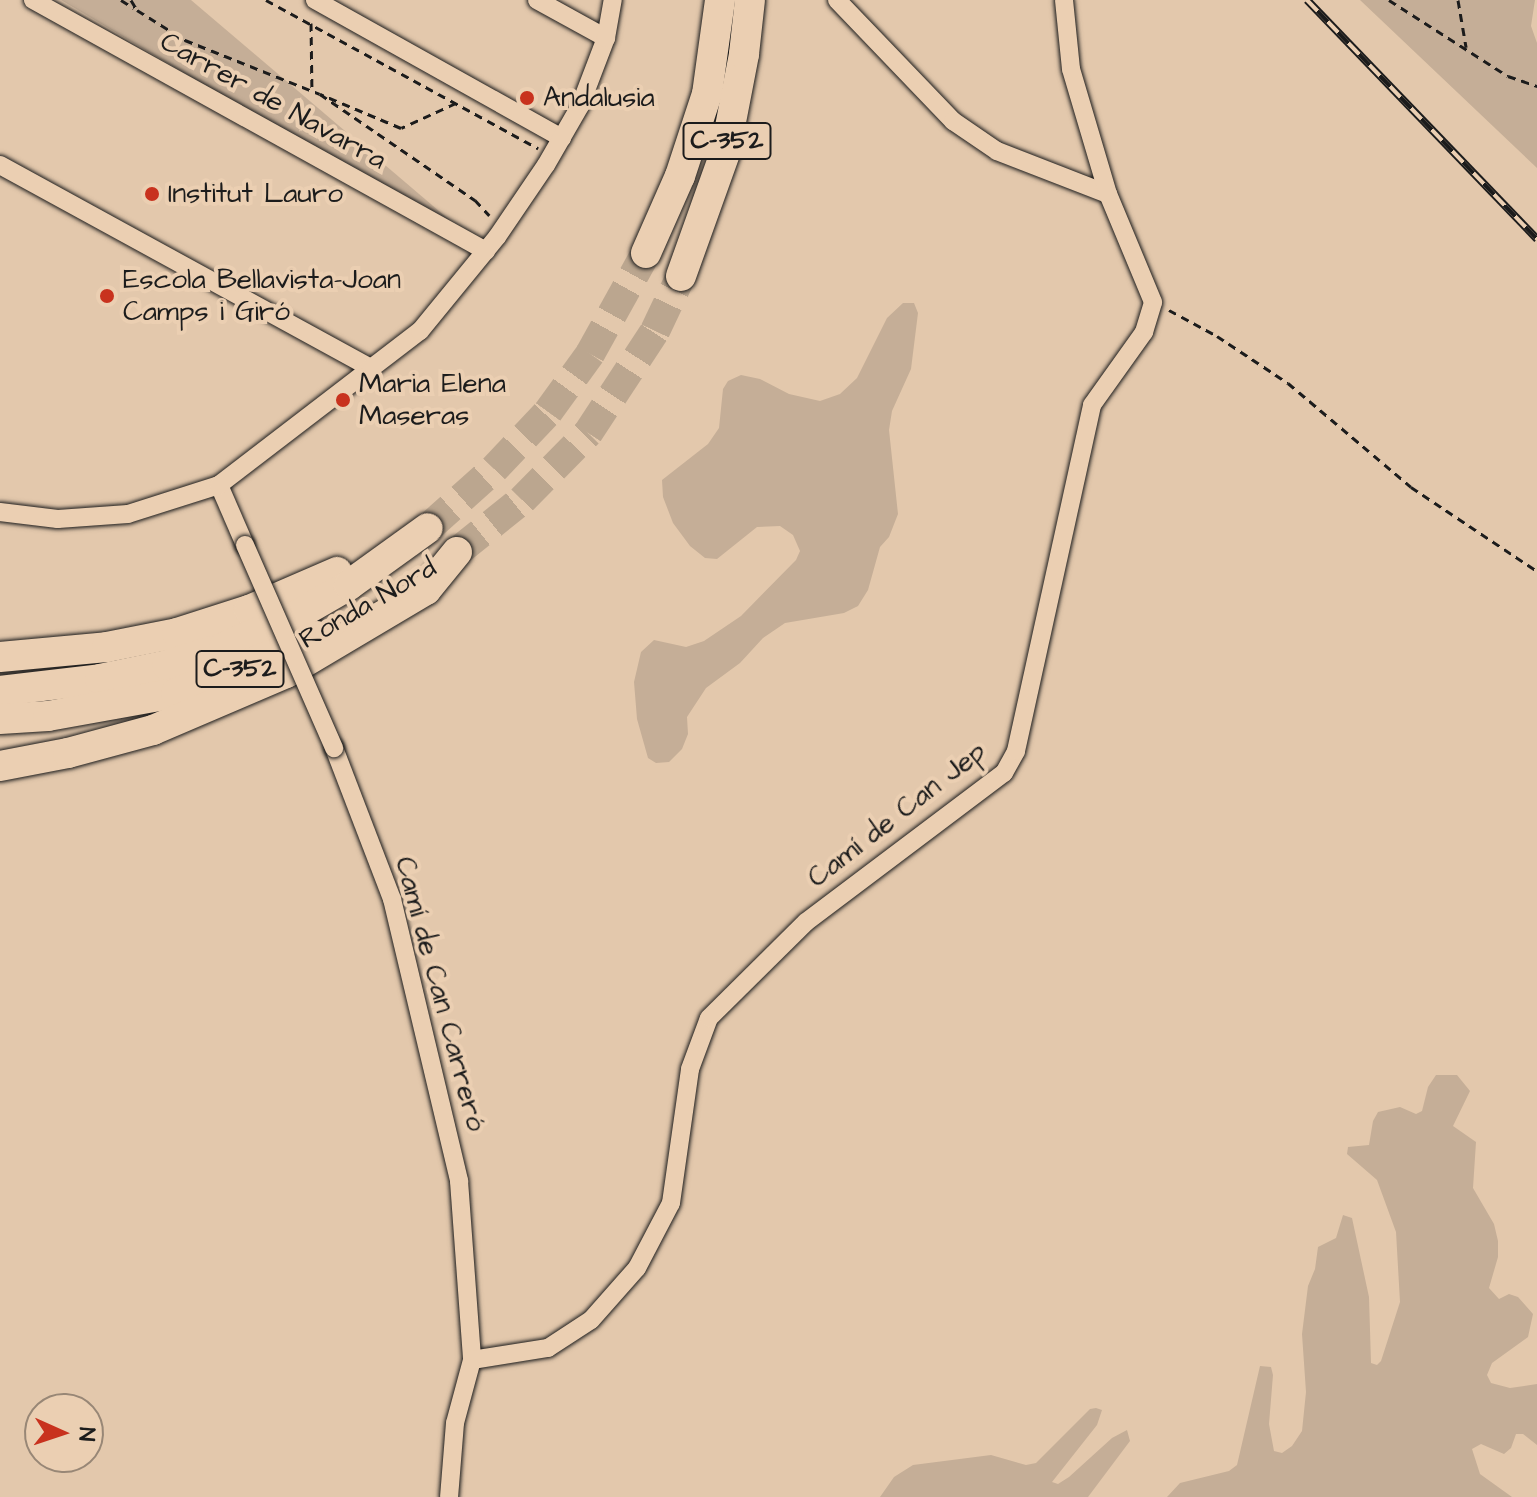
<!DOCTYPE html>
<meta charset="utf-8">
<style>
body{margin:0}
#map{position:relative;width:1537px;height:1497px;overflow:hidden;background:#e3c8ac;font-family:"Architects Daughter",sans-serif}
div>[style]{position:absolute}
.green>*{inset:0;background:#c5ae97}
.trunk-tunnel>*{height:30px;margin-top:-15px;transform-origin:0;background:repeating-linear-gradient(90deg,#bba68f 0 30px,transparent 0 45px)}
.path>*{height:3px;margin-top:-1.5px;transform-origin:0;background:repeating-linear-gradient(90deg,#1c1c1c 0 8px,transparent 0 14px)}
.roads{filter:drop-shadow(0 0 2px #1c1c1c) drop-shadow(0 0 2px #1c1c1c)}
.minor>*{height:18px;margin:-9px;padding:0 9px;transform-origin:9px;border-radius:9px;background:#ebcfb2}
.trunk>*{height:30px;margin:-15px;padding:0 15px;transform-origin:15px;border-radius:15px;background:#ebcfb2}
.rail>*{height:8px;margin-top:-4px;transform-origin:0;background:repeating-linear-gradient(90deg,#ebcfb2 0 15px,#1c1c1c 0 30px);box-sizing:border-box;border-block:2px solid #1c1c1c}
.bridges{filter:drop-shadow(0 0 2px #1c1c1c) drop-shadow(0 0 2px #1c1c1c)}
.minor-bridge>*{height:18px;margin:-9px;padding:0 9px;transform-origin:9px;border-radius:9px;background:#ebcfb2}
.dots>*{width:22px;height:22px;translate:-50% -50%;box-sizing:border-box;border:4px solid #ebcfb2;border-radius:50%}
span{translate:-50% -50%;white-space:nowrap;text-align:center;line-height:1.15;-webkit-text-stroke:8px #ebcfb2;paint-order:stroke}
.shield-label span{padding:2px 6px;background:#ebcfb2;border:2px solid;border-radius:6px;-webkit-text-stroke-width:0}
.shield-label{font-size:26px;color:#1c1c1c;font-weight:700}
.poi-label{font-size:28px;color:#1c1c1c}
.left{translate:0 -50%;text-align:left}
.street-label{font-size:28px;color:#1c1c1c}
.north{position:absolute;left:24px;top:1393px;width:80px;height:80px;box-sizing:border-box;background:#ebcfb2;border:2px solid #988776;border-radius:50%;rotate:93deg;font-size:22px;font-weight:700;line-height:32px;text-align:center;color:#1c1c1c}
.north::after{content:'';display:block;margin:auto;width:28px;height:36px;background:#c8321e;clip-path:polygon(50% 0,100% 100%,50% 72%,0 100%)}
</style>
<div id="map">
<div class="green">
<i style="clip-path:polygon(61px 0,191px 0,486px 251px)"></i>
<i style="clip-path:polygon(1360px 0,1535px 0,1531px 26px,1537px 43px,1537px 168px)"></i>
<i style="clip-path:polygon(903px 303px,914px 303px,918px 313px,911px 369px,892px 411px,889px 430px,898px 514px,889px 537px,880px 547px,868px 590px,858px 606px,844px 613px,785px 623px,763px 638px,740px 663px,706px 688px,687px 717px,688px 734px,682px 749px,669px 762px,656px 763px,648px 758px,637px 719px,634px 682px,641px 652px,654px 640px,686px 647px,704px 641px,741px 616px,796px 560px,800px 551px,793px 535px,780px 526px,757px 527px,717px 559px,705px 558px,690px 546px,673px 523px,663px 497px,662px 480px,708px 444px,719px 428px,723px 389px,728px 381px,741px 375px,760px 379px,789px 394px,820px 401px,840px 394px,857px 378px,887px 318px)"></i>
<i style="clip-path:polygon(1436px 1075px,1457px 1075px,1470px 1091px,1453px 1126px,1476px 1142px,1473px 1188px,1494px 1224px,1498px 1241px,1498px 1257px,1489px 1288px,1499px 1299px,1509px 1294px,1518px 1297px,1533px 1314px,1528px 1337px,1492px 1363px,1487px 1375px,1491px 1383px,1510px 1388px,1537px 1384px,1537px 1445px,1523px 1434px,1516px 1434px,1511px 1448px,1504px 1454px,1481px 1444px,1472px 1449px,1480px 1474px,1512px 1497px,1167px 1497px,1180px 1483px,1229px 1471px,1237px 1465px,1260px 1366px,1271px 1367px,1273px 1375px,1269px 1424px,1274px 1451px,1282px 1453px,1292px 1446px,1302px 1431px,1306px 1392px,1302px 1334px,1308px 1286px,1315px 1269px,1318px 1247px,1336px 1238px,1343px 1215px,1352px 1218px,1369px 1297px,1371px 1363px,1377px 1365px,1381px 1361px,1400px 1302px,1396px 1232px,1377px 1180px,1347px 1154px,1348px 1147px,1369px 1145px,1373px 1121px,1378px 1112px,1400px 1107px,1416px 1114px,1422px 1111px,1428px 1087px)"></i>
<i style="clip-path:polygon(1096px 1408px,1102px 1410px,1097px 1425px,1052px 1482px,1058px 1484px,1069px 1477px,1112px 1438px,1127px 1430px,1130px 1441px,1088px 1497px,880px 1497px,894px 1477px,913px 1465px,991px 1455px,1026px 1465px,1036px 1463px,1090px 1409px)"></i>
</div>
<div class="trunk-tunnel">
<i style="left:428px;top:528px;width:89px;rotate:-41.8deg"></i>
<i style="left:494px;top:469px;width:79px;rotate:-46.5deg"></i>
<i style="left:548px;top:412px;width:72px;rotate:-54.1deg"></i>
<i style="left:590px;top:354px;width:115px;rotate:-61deg"></i>
<i style="left:457px;top:552px;width:83px;rotate:-38.7deg"></i>
<i style="left:522px;top:500px;width:94px;rotate:-45.4deg"></i>
<i style="left:588px;top:433px;width:122px;rotate:-56.7deg"></i>
<i style="left:655px;top:331px;width:61px;rotate:-64.7deg"></i>
</div>
<div class="path">
<i style="left:121px;top:0;width:15px;rotate:32deg"></i>
<i style="left:131px;top:0;width:12px;rotate:59deg"></i>
<i style="left:137px;top:10px;width:57px;rotate:32deg"></i>
<i style="left:185px;top:40px;width:145px;rotate:21.8deg"></i>
<i style="left:266px;top:0;width:310px;rotate:28.6deg"></i>
<i style="left:1389px;top:0;width:141px;rotate:32.6deg"></i>
<i style="left:1508px;top:76px;width:31px;rotate:19deg"></i>
<i style="left:1458px;top:0;width:48px;rotate:80.3deg"></i>
<i style="left:311px;top:23px;width:68px;rotate:89.2deg"></i>
<i style="left:456px;top:103px;width:60px;rotate:155.6deg"></i>
<i style="left:401px;top:128px;width:88px;rotate:-157.2deg"></i>
<i style="left:320px;top:94px;width:188px;rotate:34.4deg"></i>
<i style="left:475px;top:200px;width:21px;rotate:47deg"></i>
<i style="left:1169px;top:310px;width:55px;rotate:28.4deg"></i>
<i style="left:1217px;top:336px;width:85px;rotate:33.5deg"></i>
<i style="left:1288px;top:383px;width:161px;rotate:40.2deg"></i>
<i style="left:1411px;top:487px;width:151px;rotate:33.7deg"></i>
</div>
<div class="roads">
<div class="minor">
<i style="left:33px;top:0;width:518px;rotate:28.99deg"></i>
<i style="left:315px;top:0;width:283px;rotate:29.2deg"></i>
<i style="left:537px;top:0;width:79px;rotate:28.8deg"></i>
<i style="left:837px;top:0;width:168px;rotate:46.2deg"></i>
<i style="left:953px;top:121px;width:53px;rotate:34.3deg"></i>
<i style="left:997px;top:151px;width:119px;rotate:21.2deg"></i>
<i style="left:0;top:165px;width:424px;rotate:28.7deg"></i>
<i style="left:219px;top:485px;width:65px;rotate:66.6deg"></i>
<i style="left:0;top:512px;width:58px;rotate:6.9deg"></i>
<i style="left:58px;top:519px;width:70px;rotate:-4.1deg"></i>
<i style="left:128px;top:514px;width:96px;rotate:-17.7deg"></i>
<i style="left:219px;top:485px;width:253px;rotate:-37.5deg"></i>
<i style="left:420px;top:331px;width:122px;rotate:-50.7deg"></i>
<i style="left:497px;top:237px;width:87px;rotate:-55.8deg"></i>
<i style="left:546px;top:165px;width:68px;rotate:-60deg"></i>
<i style="left:580px;top:106px;width:73px;rotate:-69.1deg"></i>
<i style="left:606px;top:38px;width:39px;rotate:-80deg"></i>
<i style="left:334px;top:748px;width:162px;rotate:69deg"></i>
<i style="left:392px;top:899px;width:290px;rotate:76.6deg"></i>
<i style="left:459px;top:1181px;width:179px;rotate:85.8deg"></i>
<i style="left:472px;top:1360px;width:65px;rotate:105.1deg"></i>
<i style="left:455px;top:1423px;width:74px;rotate:94.6deg"></i>
<i style="left:472px;top:1360px;width:77px;rotate:-9deg"></i>
<i style="left:548px;top:1348px;width:51px;rotate:-33.1deg"></i>
<i style="left:591px;top:1320px;width:69px;rotate:-48.5deg"></i>
<i style="left:637px;top:1268px;width:73px;rotate:-62.4deg"></i>
<i style="left:671px;top:1203px;width:135px;rotate:-81.9deg"></i>
<i style="left:690px;top:1069px;width:54px;rotate:-69.6deg"></i>
<i style="left:709px;top:1018px;width:136px;rotate:-44.7deg"></i>
<i style="left:806px;top:922px;width:248px;rotate:-37deg"></i>
<i style="left:1004px;top:773px;width:25px;rotate:-61deg"></i>
<i style="left:1016px;top:751px;width:354px;rotate:-77.6deg"></i>
<i style="left:1092px;top:405px;width:90px;rotate:-54.5deg"></i>
<i style="left:1144px;top:332px;width:31px;rotate:-73deg"></i>
<i style="left:1153px;top:302px;width:117px;rotate:-112.6deg"></i>
<i style="left:1108px;top:194px;width:130px;rotate:-106.5deg"></i>
<i style="left:1071px;top:69px;width:69px;rotate:-95.8deg"></i>
</div>
<div class="trunk">
<i style="left:646px;top:253px;width:84px;rotate:-66.2deg"></i>
<i style="left:680px;top:176px;width:86px;rotate:-71.8deg"></i>
<i style="left:707px;top:94px;width:95px;rotate:-82.1deg"></i>
<i style="left:681px;top:276px;width:131px;rotate:-70.3deg"></i>
<i style="left:725px;top:153px;width:101px;rotate:-79.1deg"></i>
<i style="left:744px;top:54px;width:54px;rotate:-83.7deg"></i>
<i style="left:0;top:657px;width:107px;rotate:-5.3deg"></i>
<i style="left:107px;top:647px;width:71px;rotate:-11.3deg"></i>
<i style="left:177px;top:633px;width:76px;rotate:-17.7deg"></i>
<i style="left:249px;top:610px;width:96px;rotate:-23.4deg"></i>
<i style="left:0;top:691px;width:101px;rotate:-6.8deg"></i>
<i style="left:100px;top:679px;width:68px;rotate:-11.8deg"></i>
<i style="left:167px;top:665px;width:60px;rotate:-17.5deg"></i>
<i style="left:224px;top:647px;width:82px;rotate:-23.7deg"></i>
<i style="left:299px;top:614px;width:58px;rotate:-30.1deg"></i>
<i style="left:349px;top:585px;width:97px;rotate:-35.8deg"></i>
<i style="left:0;top:719px;width:48px;rotate:-3.6deg"></i>
<i style="left:48px;top:716px;width:130px;rotate:-10.2deg"></i>
<i style="left:176px;top:693px;width:152px;rotate:-22deg"></i>
<i style="left:0;top:766px;width:69px;rotate:-10.8deg"></i>
<i style="left:68px;top:753px;width:88px;rotate:-15.1deg"></i>
<i style="left:153px;top:730px;width:145px;rotate:-23.2deg"></i>
<i style="left:286px;top:673px;width:163px;rotate:-30.7deg"></i>
<i style="left:426px;top:590px;width:49px;rotate:-50.8deg"></i>
</div>
</div>
<div class="rail">
<i style="left:1307px;top:0;width:332px;rotate:46.1deg"></i>
</div>
<div class="bridges">
<div class="minor-bridge">
<i style="left:245px;top:545px;width:222px;rotate:66.3deg"></i>
</div>
</div>
<div class="dots">
<i style="left:527px;top:98px;background:#c8321e"></i>
<i style="left:152px;top:194px;background:#c8321e"></i>
<i style="left:107px;top:296px;background:#c8321e"></i>
<i style="left:343px;top:400px;background:#c8321e"></i>
</div>
<div class="shield-label">
<span style="left:727px;top:141px">C-352</span>
<span style="left:240px;top:669px">C-352</span>
</div>
<div class="poi-label">
<span class="left" style="left:543px;top:98px">Andalusia</span>
<span class="left" style="left:168px;top:194px">Institut Lauro</span>
<span class="left" style="left:123px;top:296px">Escola Bellavista-Joan<br>Camps i Giró</span>
<span class="left" style="left:359px;top:400px">Maria Elena<br>Maseras</span>
</div>
<div class="street-label">
<span style="left:273px;top:101px;rotate:29deg">Carrer de Navarra</span>
<span style="left:368px;top:604px;rotate:-30deg">Ronda Nord</span>
<span style="left:897px;top:815px;rotate:-38deg">Camí de Can Jep</span>
<span style="left:440px;top:994px;rotate:75deg">Camí de Can Carreró</span>
</div>
<div class="north">N</div>
</div>
